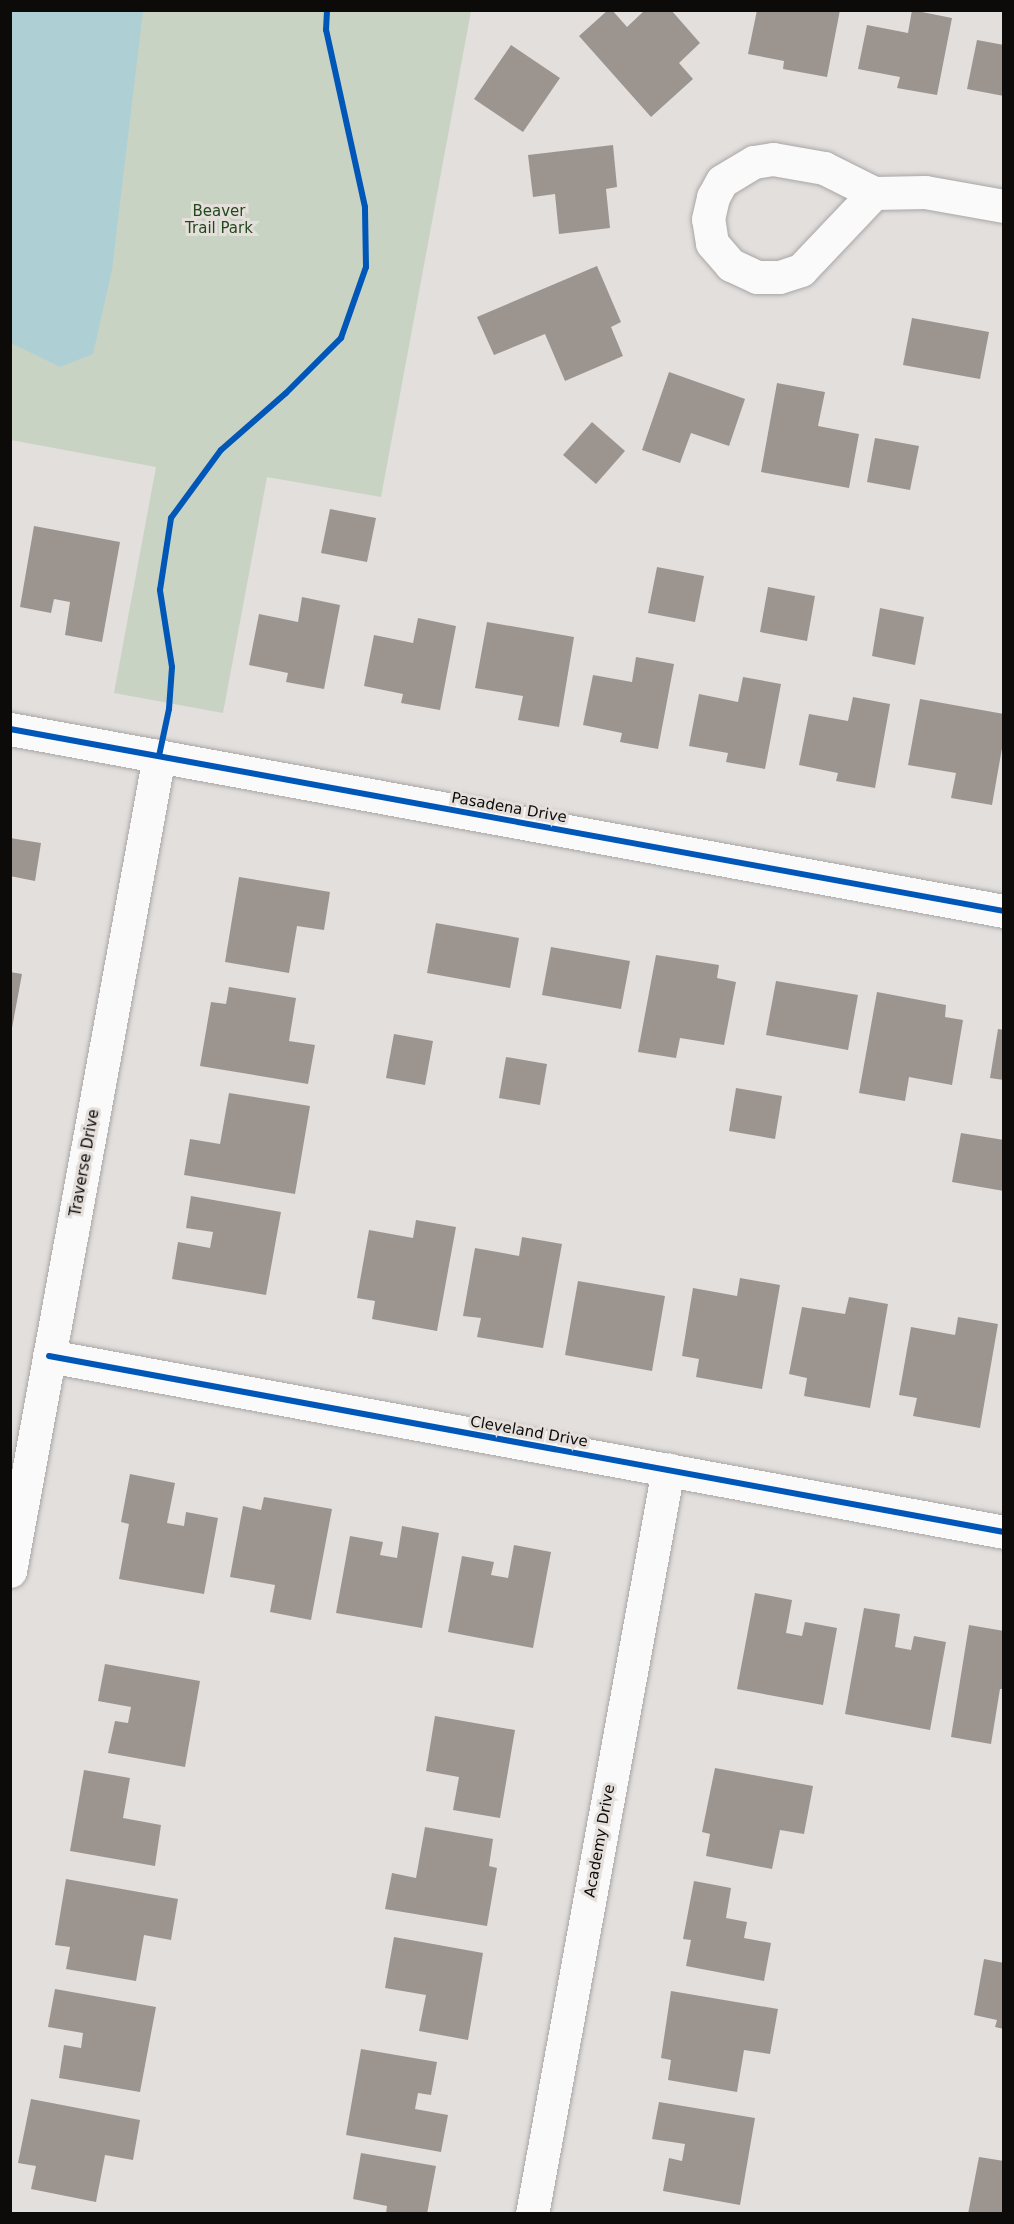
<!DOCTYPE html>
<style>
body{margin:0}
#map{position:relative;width:1014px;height:2224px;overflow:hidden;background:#e2dfdd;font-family:"DejaVu Sans",sans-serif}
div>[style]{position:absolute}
.green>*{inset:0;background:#c8d3c4}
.water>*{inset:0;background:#aed0d5}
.building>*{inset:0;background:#9c958f}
.roads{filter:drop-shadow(0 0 2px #a9a6a5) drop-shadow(0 0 2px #a9a6a5)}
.minor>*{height:33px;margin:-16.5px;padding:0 16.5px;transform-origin:16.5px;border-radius:16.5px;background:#fbfafa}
.cycleway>*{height:6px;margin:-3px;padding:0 3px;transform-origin:3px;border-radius:3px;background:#0057b8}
span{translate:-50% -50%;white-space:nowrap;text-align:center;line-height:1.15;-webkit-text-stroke:6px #e4dfdb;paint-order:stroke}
.park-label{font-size:15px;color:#22491c}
.street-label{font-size:15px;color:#0d0b0a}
.frame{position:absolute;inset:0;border:12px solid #0d0b0a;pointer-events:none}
</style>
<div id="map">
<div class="green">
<i style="clip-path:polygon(10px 11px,471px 11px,381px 497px,267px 477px,223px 713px,114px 693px,156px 467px,11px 440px)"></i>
</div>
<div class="water">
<i style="clip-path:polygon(10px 11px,143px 11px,112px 270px,93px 354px,60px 367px,11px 343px)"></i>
</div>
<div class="building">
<i style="clip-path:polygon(608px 10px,612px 10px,627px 27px,645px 10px,671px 10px,700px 43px,679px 63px,693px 79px,651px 117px,579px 36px)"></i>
<i style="clip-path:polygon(757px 10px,840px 10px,827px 77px,783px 69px,784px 61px,748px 54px)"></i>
<i style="clip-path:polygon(912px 10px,952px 18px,937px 95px,897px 88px,900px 77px,858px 69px,867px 25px,908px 33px)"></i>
<i style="clip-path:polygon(977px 40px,1004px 45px,1004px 96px,967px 89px)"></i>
<i style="clip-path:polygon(511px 45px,560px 78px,523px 132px,474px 99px)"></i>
<i style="clip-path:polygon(613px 145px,617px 187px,606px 189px,610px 228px,559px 234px,555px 194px,533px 197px,528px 155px)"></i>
<i style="clip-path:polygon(597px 266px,621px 322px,611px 327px,623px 356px,565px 381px,545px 334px,494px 355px,477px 317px)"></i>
<i style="clip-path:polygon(912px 318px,989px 332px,980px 379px,903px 365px)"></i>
<i style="clip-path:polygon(669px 372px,745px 399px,729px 446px,691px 433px,680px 463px,642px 450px)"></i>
<i style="clip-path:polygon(777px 383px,825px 392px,818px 426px,859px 434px,849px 488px,761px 472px)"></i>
<i style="clip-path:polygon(592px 422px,625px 451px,596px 484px,563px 455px)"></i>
<i style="clip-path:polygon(875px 438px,919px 446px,910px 490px,867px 482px)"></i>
<i style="clip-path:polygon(330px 509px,376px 518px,367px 562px,321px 553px)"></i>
<i style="clip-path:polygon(34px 526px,120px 542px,102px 642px,65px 635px,70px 602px,54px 599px,51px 613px,20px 607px)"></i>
<i style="clip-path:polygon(657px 567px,704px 576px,695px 622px,648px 613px)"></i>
<i style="clip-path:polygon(768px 587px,815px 596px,807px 641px,760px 632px)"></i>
<i style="clip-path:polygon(302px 597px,340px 605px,324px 689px,286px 682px,288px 673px,249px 665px,259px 614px,298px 622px)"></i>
<i style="clip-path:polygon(880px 608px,924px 617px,915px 665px,872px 656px)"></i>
<i style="clip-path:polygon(418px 618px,456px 626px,440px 710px,401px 703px,403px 694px,364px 686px,374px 635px,413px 643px)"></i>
<i style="clip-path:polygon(487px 622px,574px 637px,559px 727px,518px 720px,523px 696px,475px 688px)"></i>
<i style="clip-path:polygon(636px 657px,674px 664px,658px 749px,620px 742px,622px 733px,583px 725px,593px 675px,632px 682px)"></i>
<i style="clip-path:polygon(743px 677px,781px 684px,765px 769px,726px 762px,728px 753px,689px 746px,699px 694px,738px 702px)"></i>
<i style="clip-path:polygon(853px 697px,890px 704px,875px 788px,836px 781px,838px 773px,799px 765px,809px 714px,848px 721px)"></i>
<i style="clip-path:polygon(920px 699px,1004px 714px,1004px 737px,992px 805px,951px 798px,956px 773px,908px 765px)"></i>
<i style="clip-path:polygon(10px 838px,41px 843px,35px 881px,10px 876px)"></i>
<i style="clip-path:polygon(239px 877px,330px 892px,324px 930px,297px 926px,289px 973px,225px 962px)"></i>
<i style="clip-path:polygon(436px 923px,519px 938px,510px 988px,427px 973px)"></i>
<i style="clip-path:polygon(551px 947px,630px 961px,621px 1009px,542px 995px)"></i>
<i style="clip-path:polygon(656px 955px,719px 965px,717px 978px,736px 982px,724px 1045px,680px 1038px,676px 1058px,638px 1052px)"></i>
<i style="clip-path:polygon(10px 972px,22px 974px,12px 1028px,10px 1028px)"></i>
<i style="clip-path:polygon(776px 981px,858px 995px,848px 1050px,766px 1035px)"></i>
<i style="clip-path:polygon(229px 987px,296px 998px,289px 1041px,315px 1045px,308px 1084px,200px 1066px,211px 1002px,226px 1004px)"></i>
<i style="clip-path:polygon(877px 992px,946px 1005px,945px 1017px,963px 1020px,952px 1085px,909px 1077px,905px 1101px,859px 1093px)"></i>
<i style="clip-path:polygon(998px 1029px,1004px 1030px,1004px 1080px,990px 1078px)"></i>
<i style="clip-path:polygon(394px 1034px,433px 1041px,425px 1085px,386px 1078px)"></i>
<i style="clip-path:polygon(506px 1057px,547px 1064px,540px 1105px,499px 1098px)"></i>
<i style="clip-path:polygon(736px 1088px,782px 1096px,775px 1139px,729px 1131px)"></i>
<i style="clip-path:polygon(229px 1093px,310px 1106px,295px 1194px,184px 1175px,190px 1139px,220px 1144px)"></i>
<i style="clip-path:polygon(961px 1133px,1004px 1140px,1004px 1191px,952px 1182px)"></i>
<i style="clip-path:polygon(191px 1196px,281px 1212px,266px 1295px,172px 1279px,178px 1242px,210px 1248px,213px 1232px,186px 1228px)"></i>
<i style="clip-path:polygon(416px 1220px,456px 1227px,437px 1331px,372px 1319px,375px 1301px,357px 1298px,369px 1230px,413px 1238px)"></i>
<i style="clip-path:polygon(522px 1237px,562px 1244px,543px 1348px,477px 1337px,481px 1318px,463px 1316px,475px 1248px,519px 1256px)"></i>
<i style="clip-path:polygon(740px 1278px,780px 1285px,762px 1389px,696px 1377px,699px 1359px,682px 1356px,693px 1288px,737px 1296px)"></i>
<i style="clip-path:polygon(578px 1281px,665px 1296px,652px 1371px,565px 1355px)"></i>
<i style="clip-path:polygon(849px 1297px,888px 1304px,870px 1408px,804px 1396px,807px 1378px,789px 1374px,802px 1307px,845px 1314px)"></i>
<i style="clip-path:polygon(958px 1317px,998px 1324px,980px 1428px,913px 1416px,917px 1398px,899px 1395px,911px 1327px,955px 1335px)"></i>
<i style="clip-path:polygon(130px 1474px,175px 1483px,167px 1523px,184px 1526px,186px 1512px,218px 1518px,204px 1594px,119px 1579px,129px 1524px,121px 1522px)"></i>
<i style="clip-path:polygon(264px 1497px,332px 1509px,311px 1620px,270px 1612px,275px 1585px,230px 1577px,243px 1506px,261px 1510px)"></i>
<i style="clip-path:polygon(402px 1526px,439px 1533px,422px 1628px,336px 1613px,350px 1536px,383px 1542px,380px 1555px,397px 1558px)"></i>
<i style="clip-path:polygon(514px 1545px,551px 1552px,533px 1648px,448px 1632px,462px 1556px,494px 1562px,491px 1575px,508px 1578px)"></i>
<i style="clip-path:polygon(755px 1593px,792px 1600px,786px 1633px,802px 1636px,805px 1622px,837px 1628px,823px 1705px,737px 1689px)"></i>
<i style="clip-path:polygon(864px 1608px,900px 1614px,895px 1647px,911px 1650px,914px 1636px,946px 1642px,930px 1730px,845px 1714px)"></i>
<i style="clip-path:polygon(969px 1625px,1004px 1631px,1004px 1689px,1000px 1689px,991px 1744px,951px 1737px)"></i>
<i style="clip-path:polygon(105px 1664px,200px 1681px,185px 1767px,108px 1753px,115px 1721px,128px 1723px,131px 1707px,98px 1701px)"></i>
<i style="clip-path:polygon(435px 1716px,515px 1730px,500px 1818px,453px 1810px,459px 1777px,426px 1771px)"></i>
<i style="clip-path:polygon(715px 1768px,813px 1786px,804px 1834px,780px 1830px,772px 1869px,706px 1856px,710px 1834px,702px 1832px)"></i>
<i style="clip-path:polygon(84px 1770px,130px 1778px,123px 1818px,161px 1825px,155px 1866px,70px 1851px)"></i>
<i style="clip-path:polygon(425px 1827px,493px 1839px,489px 1866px,497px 1868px,487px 1926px,385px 1909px,392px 1873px,416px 1878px)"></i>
<i style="clip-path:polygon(66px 1879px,178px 1899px,171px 1940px,144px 1935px,136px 1981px,66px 1969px,70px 1947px,55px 1945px)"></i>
<i style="clip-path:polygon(694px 1881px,731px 1888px,726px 1918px,747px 1922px,744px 1938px,771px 1943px,764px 1981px,686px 1966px,691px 1940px,683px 1939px)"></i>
<i style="clip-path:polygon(394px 1937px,483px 1953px,468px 2040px,419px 2031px,426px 1995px,385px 1988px)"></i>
<i style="clip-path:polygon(984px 1959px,1004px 1963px,1004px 2029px,995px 2027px,997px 2020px,974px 2015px)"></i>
<i style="clip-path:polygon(55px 1989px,156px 2007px,140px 2092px,59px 2078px,64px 2045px,81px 2048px,83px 2033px,48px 2027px)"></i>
<i style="clip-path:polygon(671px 1991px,778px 2009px,770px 2054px,744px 2050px,737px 2092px,668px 2080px,671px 2060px,661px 2058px)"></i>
<i style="clip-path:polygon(361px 2049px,437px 2062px,431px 2095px,418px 2093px,415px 2109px,448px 2115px,441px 2152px,346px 2135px)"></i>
<i style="clip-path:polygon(31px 2099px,140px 2120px,133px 2160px,105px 2155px,96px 2202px,31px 2189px,36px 2166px,18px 2163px)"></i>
<i style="clip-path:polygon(659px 2102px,755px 2118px,740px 2205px,663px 2191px,669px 2158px,682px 2161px,685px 2144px,652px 2139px)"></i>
<i style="clip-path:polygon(361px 2153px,436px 2166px,427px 2214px,386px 2214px,387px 2206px,353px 2199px)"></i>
<i style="clip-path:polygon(979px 2157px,1004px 2161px,1004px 2214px,968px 2214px)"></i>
</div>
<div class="roads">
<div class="minor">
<i style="left:874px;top:193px;width:106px;rotate:133.5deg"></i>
<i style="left:801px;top:270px;width:23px;rotate:162deg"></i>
<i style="left:779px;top:277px;width:22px;rotate:180deg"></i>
<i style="left:757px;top:277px;width:29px;rotate:-155deg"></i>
<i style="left:731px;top:265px;width:29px;rotate:-131deg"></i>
<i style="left:712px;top:243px;width:24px;rotate:-99deg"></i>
<i style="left:708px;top:219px;width:23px;rotate:-77deg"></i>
<i style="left:713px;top:197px;width:18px;rotate:-61deg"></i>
<i style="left:722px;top:181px;width:37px;rotate:-31deg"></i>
<i style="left:754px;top:162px;width:19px;rotate:-9deg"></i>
<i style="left:773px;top:159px;width:52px;rotate:10deg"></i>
<i style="left:824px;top:168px;width:56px;rotate:26.6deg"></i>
<i style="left:874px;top:193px;width:51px;rotate:-1.1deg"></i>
<i style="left:925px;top:192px;width:80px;rotate:10deg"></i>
<i style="left:10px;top:729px;width:1011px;rotate:10.38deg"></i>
<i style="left:49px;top:1356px;width:971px;rotate:10.44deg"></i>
<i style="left:10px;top:1571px;width:829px;rotate:-79.64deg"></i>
<i style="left:532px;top:2214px;width:757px;rotate:-79.65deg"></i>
</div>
</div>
<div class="cycleway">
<i style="left:10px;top:729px;width:1011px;rotate:10.38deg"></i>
<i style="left:159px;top:756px;width:48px;rotate:-78deg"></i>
<i style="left:169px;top:709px;width:42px;rotate:-85.9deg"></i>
<i style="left:172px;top:667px;width:78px;rotate:-98.9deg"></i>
<i style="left:160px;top:590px;width:73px;rotate:-81.3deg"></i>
<i style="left:171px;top:518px;width:84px;rotate:-53.7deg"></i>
<i style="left:221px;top:450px;width:86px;rotate:-41.2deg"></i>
<i style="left:286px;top:393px;width:78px;rotate:-45deg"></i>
<i style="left:341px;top:338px;width:75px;rotate:-70.6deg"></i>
<i style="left:366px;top:267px;width:60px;rotate:-91deg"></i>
<i style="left:365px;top:207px;width:181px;rotate:-102.4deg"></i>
<i style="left:326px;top:30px;width:20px;rotate:-87deg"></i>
<i style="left:49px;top:1356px;width:971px;rotate:10.44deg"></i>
</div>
<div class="park-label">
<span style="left:219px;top:220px">Beaver<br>Trail Park</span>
</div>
<div class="street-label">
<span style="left:509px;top:808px;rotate:10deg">Pasadena Drive</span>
<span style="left:85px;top:1163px;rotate:-80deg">Traverse Drive</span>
<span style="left:529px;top:1432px;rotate:10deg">Cleveland Drive</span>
<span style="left:600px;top:1841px;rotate:-80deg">Academy Drive</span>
</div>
<div class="frame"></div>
</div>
